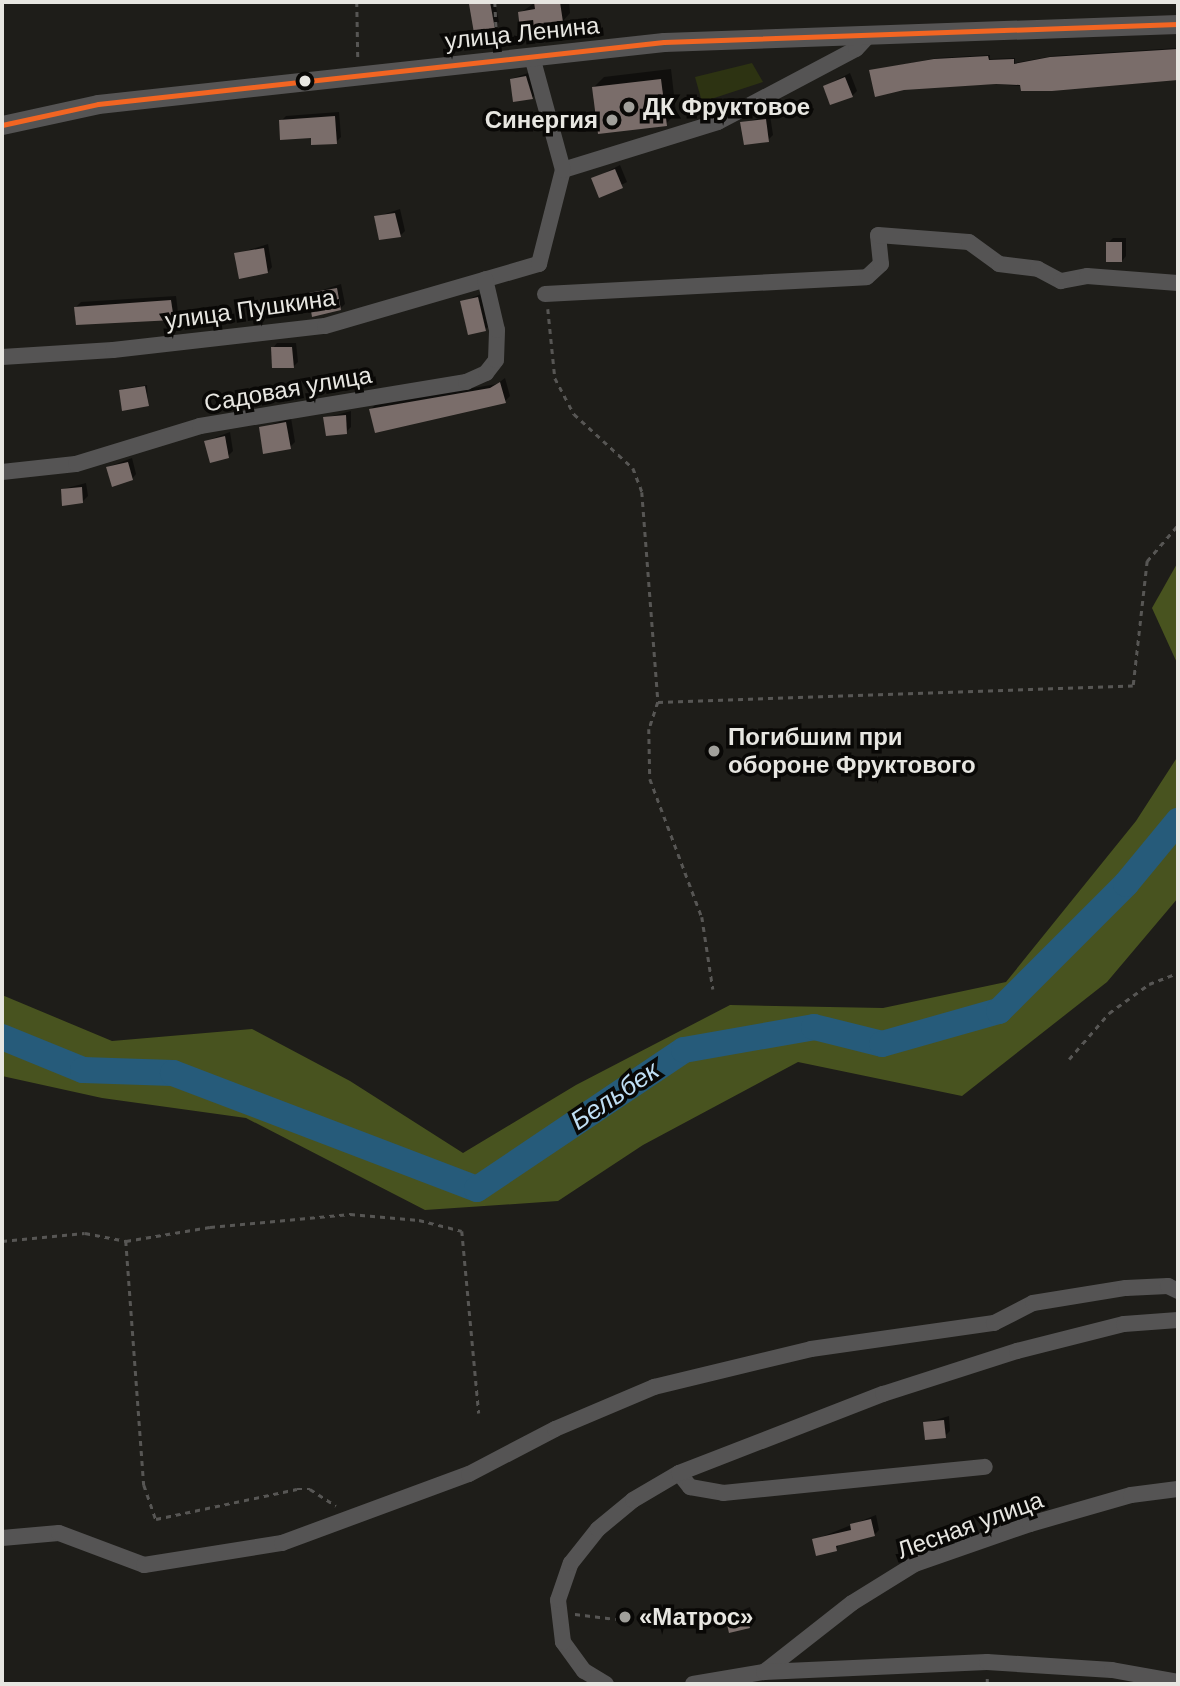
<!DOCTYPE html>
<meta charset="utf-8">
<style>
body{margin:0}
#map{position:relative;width:1180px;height:1686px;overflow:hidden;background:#1e1d19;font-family:Helvetica,sans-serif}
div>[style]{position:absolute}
.green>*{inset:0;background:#2d3312}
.forest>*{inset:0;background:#48531f}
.shadow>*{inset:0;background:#0007}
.river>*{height:26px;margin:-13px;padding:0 13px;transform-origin:13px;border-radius:13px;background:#265b7a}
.building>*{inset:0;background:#7a6d6a}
.path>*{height:2.5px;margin-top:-1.25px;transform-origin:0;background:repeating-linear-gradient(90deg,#575654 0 5px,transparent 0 10px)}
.minor>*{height:16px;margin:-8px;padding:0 8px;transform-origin:8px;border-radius:8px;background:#555454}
.major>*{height:19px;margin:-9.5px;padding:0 9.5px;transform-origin:9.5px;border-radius:9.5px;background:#555454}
.bus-1>*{height:5px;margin:-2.5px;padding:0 2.5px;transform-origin:2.5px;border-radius:2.5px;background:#f26522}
.dots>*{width:19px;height:19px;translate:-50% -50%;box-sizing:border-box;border:4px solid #090806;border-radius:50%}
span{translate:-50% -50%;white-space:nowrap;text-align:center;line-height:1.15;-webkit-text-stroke:7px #090806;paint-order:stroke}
.street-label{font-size:24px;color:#e7e6e1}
.poi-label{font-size:24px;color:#e7e6e1;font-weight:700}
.left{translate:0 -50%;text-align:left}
.right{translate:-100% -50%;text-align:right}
.water-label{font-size:26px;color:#bfdef4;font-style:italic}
.frame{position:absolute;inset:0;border:4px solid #e7e6e1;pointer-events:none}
</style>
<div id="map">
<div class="green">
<i style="clip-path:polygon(752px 63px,763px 82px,702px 102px,695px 77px)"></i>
</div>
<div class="forest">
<i style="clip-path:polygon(1178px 562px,1178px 665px,1152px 608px)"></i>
<i style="clip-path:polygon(1178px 756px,1178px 898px,1107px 982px,962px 1096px,798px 1062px,643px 1145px,558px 1201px,425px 1210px,246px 1118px,102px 1098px,2px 1076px,2px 995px,112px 1041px,252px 1029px,350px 1081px,463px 1153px,576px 1085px,730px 1005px,883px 1008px,1006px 982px,1136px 821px)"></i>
</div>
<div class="shadow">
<i style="clip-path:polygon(474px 2px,495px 2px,499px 22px,494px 27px,470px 5px)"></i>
<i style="clip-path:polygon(536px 2px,569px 2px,570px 13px,563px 21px,520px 13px)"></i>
<i style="clip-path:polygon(1178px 48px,1178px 79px,1052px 89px,996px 84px,903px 88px,871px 71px,937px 58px,990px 55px,990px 59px,1015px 58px,1015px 63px,1053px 56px)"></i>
<i style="clip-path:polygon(671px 69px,676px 113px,666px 124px,593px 88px,604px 77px)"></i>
<i style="clip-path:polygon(531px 72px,537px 93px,532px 98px,511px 79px)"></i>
<i style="clip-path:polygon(850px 73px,857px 91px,852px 96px,825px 86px)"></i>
<i style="clip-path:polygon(339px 112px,341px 137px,336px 142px,281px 121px,286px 116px)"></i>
<i style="clip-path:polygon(770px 115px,773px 135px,768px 140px,742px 123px)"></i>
<i style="clip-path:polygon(620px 165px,627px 182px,600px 196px,593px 179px)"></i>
<i style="clip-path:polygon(400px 209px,405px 231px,400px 236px,376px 217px)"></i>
<i style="clip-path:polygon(1113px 238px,1126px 238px,1126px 256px,1122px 261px,1108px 243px)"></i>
<i style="clip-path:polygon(268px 244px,272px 267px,268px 272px,236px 254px)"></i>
<i style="clip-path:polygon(341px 284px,345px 304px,340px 309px,310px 294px)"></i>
<i style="clip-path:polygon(483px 293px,490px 325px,486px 329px,462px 302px)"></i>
<i style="clip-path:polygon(176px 296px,178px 313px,173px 318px,76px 307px,81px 302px)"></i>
<i style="clip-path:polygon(277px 343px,296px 343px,298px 362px,293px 367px,273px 348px)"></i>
<i style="clip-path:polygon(505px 378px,510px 396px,505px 401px,371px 409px,376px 404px,497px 384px)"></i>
<i style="clip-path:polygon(147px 385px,148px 405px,121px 391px,122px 389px)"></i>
<i style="clip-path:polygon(351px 411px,351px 427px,346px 432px,325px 418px)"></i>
<i style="clip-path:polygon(291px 418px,295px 442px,290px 447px,261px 428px)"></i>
<i style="clip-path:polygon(230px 432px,233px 451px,228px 456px,206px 441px)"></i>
<i style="clip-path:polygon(132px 458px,136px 474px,132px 479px,108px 467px)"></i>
<i style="clip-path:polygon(86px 483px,88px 496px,83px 501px,63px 489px)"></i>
<i style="clip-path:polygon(949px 1416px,950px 1431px,945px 1436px,925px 1423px)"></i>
<i style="clip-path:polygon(876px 1515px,879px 1530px,874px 1535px,840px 1543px,836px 1550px,814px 1540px)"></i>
<i style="clip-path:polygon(750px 1607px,754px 1622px,749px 1626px,727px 1617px)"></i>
</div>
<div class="river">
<i style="left:2px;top:1037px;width:87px;rotate:22.2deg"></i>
<i style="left:83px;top:1070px;width:90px;rotate:1.9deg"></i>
<i style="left:173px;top:1073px;width:325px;rotate:20.9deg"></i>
<i style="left:477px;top:1189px;width:249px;rotate:-33.9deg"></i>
<i style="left:684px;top:1050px;width:132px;rotate:-10deg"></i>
<i style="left:814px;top:1027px;width:70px;rotate:14deg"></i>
<i style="left:882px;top:1044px;width:122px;rotate:-15.8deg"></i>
<i style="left:999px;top:1011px;width:180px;rotate:-45deg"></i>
<i style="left:1126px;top:884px;width:82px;rotate:-50.5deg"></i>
</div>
<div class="building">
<i style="clip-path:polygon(490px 2px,495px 29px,474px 33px,469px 4px)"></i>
<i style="clip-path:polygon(534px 2px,560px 2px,563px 22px,520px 29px,518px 12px,535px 9px)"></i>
<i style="clip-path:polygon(1178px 49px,1178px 80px,1052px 91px,1021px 91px,1020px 85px,996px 84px,904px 90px,875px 97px,869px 70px,934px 59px,988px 56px,989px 60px,1014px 59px,1014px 64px,1050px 57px)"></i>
<i style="clip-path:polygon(526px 76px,533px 99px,513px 102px,510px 79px)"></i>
<i style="clip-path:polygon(845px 77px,853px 97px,830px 105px,823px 86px)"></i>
<i style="clip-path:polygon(661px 79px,667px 126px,598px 134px,592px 87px)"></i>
<i style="clip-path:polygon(335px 116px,337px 144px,311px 145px,311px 138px,280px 140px,279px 120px)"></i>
<i style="clip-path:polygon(766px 119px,769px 142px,744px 145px,740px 122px)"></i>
<i style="clip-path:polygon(615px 169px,623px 188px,599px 198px,591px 178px)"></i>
<i style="clip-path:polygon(395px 213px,401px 237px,379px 240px,374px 216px)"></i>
<i style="clip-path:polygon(1106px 242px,1122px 242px,1122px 262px,1106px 262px)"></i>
<i style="clip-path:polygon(264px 248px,268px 273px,239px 279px,234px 253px)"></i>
<i style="clip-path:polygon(337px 288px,341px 310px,312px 317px,308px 293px)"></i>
<i style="clip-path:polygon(478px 297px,486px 331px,468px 335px,460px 301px)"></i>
<i style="clip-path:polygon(171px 300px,174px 320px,76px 325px,74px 307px)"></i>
<i style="clip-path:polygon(271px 347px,292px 347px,294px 368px,272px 368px)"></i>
<i style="clip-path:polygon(500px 382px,506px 403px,375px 433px,369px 409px,490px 388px)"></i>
<i style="clip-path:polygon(145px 386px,149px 406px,122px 411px,119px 390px)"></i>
<i style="clip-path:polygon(346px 415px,347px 434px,326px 436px,323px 417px)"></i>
<i style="clip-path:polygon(286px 422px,291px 449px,263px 454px,259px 427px)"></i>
<i style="clip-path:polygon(225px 436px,229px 458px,210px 463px,204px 441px)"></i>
<i style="clip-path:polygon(128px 462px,133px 480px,112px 487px,106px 467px)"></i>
<i style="clip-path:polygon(82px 487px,83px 503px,62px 506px,61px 489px)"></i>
<i style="clip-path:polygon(944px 1420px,946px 1438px,925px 1440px,923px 1422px)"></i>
<i style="clip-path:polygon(871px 1519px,875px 1536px,836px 1546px,837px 1551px,816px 1556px,812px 1539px,851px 1530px,850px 1524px)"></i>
<i style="clip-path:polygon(746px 1611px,750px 1628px,729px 1633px,725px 1616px)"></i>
</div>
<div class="path">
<i style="left:357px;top:2px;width:56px;rotate:89deg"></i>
<i style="left:495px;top:2px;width:42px;rotate:87.3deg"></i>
<i style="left:548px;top:309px;width:69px;rotate:84.2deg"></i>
<i style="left:555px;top:378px;width:41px;rotate:62.2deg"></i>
<i style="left:574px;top:414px;width:80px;rotate:42.5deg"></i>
<i style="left:633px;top:468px;width:26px;rotate:69deg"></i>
<i style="left:642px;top:492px;width:211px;rotate:85.6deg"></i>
<i style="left:658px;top:702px;width:28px;rotate:108deg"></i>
<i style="left:649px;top:729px;width:50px;rotate:88.9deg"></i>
<i style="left:650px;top:779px;width:147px;rotate:69.4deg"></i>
<i style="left:702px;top:917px;width:73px;rotate:81.3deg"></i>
<i style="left:658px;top:702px;width:475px;rotate:-2deg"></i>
<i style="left:1133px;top:685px;width:125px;rotate:-83.6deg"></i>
<i style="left:1147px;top:561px;width:48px;rotate:-49.3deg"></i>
<i style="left:1069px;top:1059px;width:61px;rotate:-49deg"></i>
<i style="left:1109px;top:1013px;width:49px;rotate:-35.9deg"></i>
<i style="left:1149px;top:984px;width:31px;rotate:-21deg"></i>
<i style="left:2px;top:1241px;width:83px;rotate:-5.5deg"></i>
<i style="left:85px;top:1233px;width:42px;rotate:11deg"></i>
<i style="left:126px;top:1241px;width:85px;rotate:-9.5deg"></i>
<i style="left:210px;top:1227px;width:141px;rotate:-5.3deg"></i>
<i style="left:350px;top:1214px;width:69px;rotate:5deg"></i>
<i style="left:419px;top:1220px;width:44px;rotate:14.3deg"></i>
<i style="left:462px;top:1231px;width:183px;rotate:84.7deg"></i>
<i style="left:126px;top:1241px;width:245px;rotate:85.8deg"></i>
<i style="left:144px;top:1485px;width:36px;rotate:71deg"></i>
<i style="left:156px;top:1519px;width:144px;rotate:-12deg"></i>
<i style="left:297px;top:1489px;width:13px"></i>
<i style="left:310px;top:1489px;width:31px;rotate:33deg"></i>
<i style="left:575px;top:1614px;width:41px;rotate:7deg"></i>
<i style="left:987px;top:1684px;width:9px;rotate:-90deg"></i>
</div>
<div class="minor">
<i style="left:563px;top:170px;width:162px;rotate:-17.2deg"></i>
<i style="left:718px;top:122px;width:156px;rotate:-27.9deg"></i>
<i style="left:856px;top:49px;width:19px;rotate:-47deg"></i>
<i style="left:545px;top:294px;width:322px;rotate:-3deg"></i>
<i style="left:867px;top:277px;width:19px;rotate:-43deg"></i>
<i style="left:881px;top:264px;width:29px;rotate:-96deg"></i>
<i style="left:878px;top:235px;width:91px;rotate:4.4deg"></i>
<i style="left:969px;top:242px;width:37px;rotate:36deg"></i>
<i style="left:999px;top:264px;width:39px;rotate:7deg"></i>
<i style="left:1038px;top:269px;width:26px;rotate:28deg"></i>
<i style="left:1061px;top:281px;width:26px;rotate:-11deg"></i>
<i style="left:1087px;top:276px;width:91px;rotate:4.4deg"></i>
<i style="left:2px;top:357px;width:111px;rotate:-3.6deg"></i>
<i style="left:113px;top:350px;width:213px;rotate:-6.5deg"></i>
<i style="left:325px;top:326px;width:223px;rotate:-16.2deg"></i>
<i style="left:539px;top:264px;width:97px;rotate:-75.7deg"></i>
<i style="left:563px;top:170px;width:117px;rotate:-105.3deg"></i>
<i style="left:2px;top:472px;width:74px;rotate:-6.2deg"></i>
<i style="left:76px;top:464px;width:130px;rotate:-17deg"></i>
<i style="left:200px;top:426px;width:270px;rotate:-9.4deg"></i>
<i style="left:466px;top:382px;width:22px;rotate:-24deg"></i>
<i style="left:486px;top:373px;width:16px;rotate:-52deg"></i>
<i style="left:496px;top:360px;width:30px;rotate:-88deg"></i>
<i style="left:497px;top:330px;width:52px;rotate:-103.2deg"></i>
<i style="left:679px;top:1473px;width:18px;rotate:52deg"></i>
<i style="left:690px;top:1487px;width:34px;rotate:10deg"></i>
<i style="left:723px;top:1493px;width:263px;rotate:-5.7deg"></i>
<i style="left:2px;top:1538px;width:57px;rotate:-5deg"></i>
<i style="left:59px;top:1533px;width:91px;rotate:20.6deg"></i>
<i style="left:144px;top:1565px;width:140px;rotate:-9.1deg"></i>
<i style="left:282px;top:1543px;width:199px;rotate:-20.3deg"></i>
<i style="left:469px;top:1474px;width:97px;rotate:-27.6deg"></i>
<i style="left:555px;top:1429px;width:108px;rotate:-23deg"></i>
<i style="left:654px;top:1387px;width:162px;rotate:-13.6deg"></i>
<i style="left:811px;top:1349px;width:185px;rotate:-8.1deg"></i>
<i style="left:994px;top:1323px;width:44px;rotate:-27.1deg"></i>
<i style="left:1033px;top:1303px;width:94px;rotate:-9.2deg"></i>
<i style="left:1126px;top:1288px;width:42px;rotate:-2.7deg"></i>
<i style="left:1168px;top:1286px;width:11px;rotate:27deg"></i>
<i style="left:764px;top:1672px;width:112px;rotate:-38.1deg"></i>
<i style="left:852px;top:1603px;width:74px;rotate:-31.8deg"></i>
<i style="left:915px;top:1564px;width:122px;rotate:-19.2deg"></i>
<i style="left:1030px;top:1524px;width:105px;rotate:-16deg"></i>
<i style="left:1131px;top:1495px;width:47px;rotate:-7.3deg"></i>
<i style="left:606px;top:1684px;width:26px;rotate:-149deg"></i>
<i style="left:584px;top:1671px;width:36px;rotate:-126deg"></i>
<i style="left:563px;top:1642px;width:42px;rotate:-96.8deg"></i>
<i style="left:558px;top:1600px;width:39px;rotate:-71deg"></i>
<i style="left:571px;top:1563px;width:43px;rotate:-51.5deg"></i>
<i style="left:598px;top:1529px;width:45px;rotate:-39.6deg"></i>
<i style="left:633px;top:1500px;width:53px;rotate:-30.4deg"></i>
<i style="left:679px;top:1473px;width:219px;rotate:-21.2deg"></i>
<i style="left:883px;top:1394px;width:141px;rotate:-17.8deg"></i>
<i style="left:1017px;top:1351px;width:110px;rotate:-14.2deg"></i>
<i style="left:1124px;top:1324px;width:54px;rotate:-4.2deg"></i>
<i style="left:693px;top:1684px;width:72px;rotate:-9.6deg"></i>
<i style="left:764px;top:1672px;width:223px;rotate:-2.6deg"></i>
<i style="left:987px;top:1662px;width:125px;rotate:3.7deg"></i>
<i style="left:1112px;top:1670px;width:67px;rotate:10.3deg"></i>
</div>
<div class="major">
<i style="left:2px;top:125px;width:98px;rotate:-12.3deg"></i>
<i style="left:98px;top:104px;width:569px;rotate:-6.25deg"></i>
<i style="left:664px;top:42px;width:514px;rotate:-2.01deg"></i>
</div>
<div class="bus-1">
<i style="left:2px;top:125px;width:98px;rotate:-12.3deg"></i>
<i style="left:98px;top:104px;width:569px;rotate:-6.25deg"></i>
<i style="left:664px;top:42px;width:514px;rotate:-2.01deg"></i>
</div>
<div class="dots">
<i style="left:305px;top:81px;background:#e7e6e1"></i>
<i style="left:629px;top:107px;background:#a1a09b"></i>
<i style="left:612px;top:120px;background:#a1a09b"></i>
<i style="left:714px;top:751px;background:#a1a09b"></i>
<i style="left:625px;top:1617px;background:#a1a09b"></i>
</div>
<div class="street-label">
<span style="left:522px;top:33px;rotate:-6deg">улица Ленина</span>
<span style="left:250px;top:309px;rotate:-8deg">улица Пушкина</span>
<span style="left:288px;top:389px;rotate:-10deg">Садовая улица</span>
<span style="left:970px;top:1525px;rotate:-20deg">Лесная улица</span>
</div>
<div class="poi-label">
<span class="left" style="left:643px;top:107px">ДК Фруктовое</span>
<span class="right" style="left:598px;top:120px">Синергия</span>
<span class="left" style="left:728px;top:751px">Погибшим при<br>обороне Фруктового</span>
<span class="left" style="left:639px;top:1617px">«Матрос»</span>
</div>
<div class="water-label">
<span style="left:615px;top:1096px;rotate:-34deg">Бельбек</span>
</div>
<div class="frame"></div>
</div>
